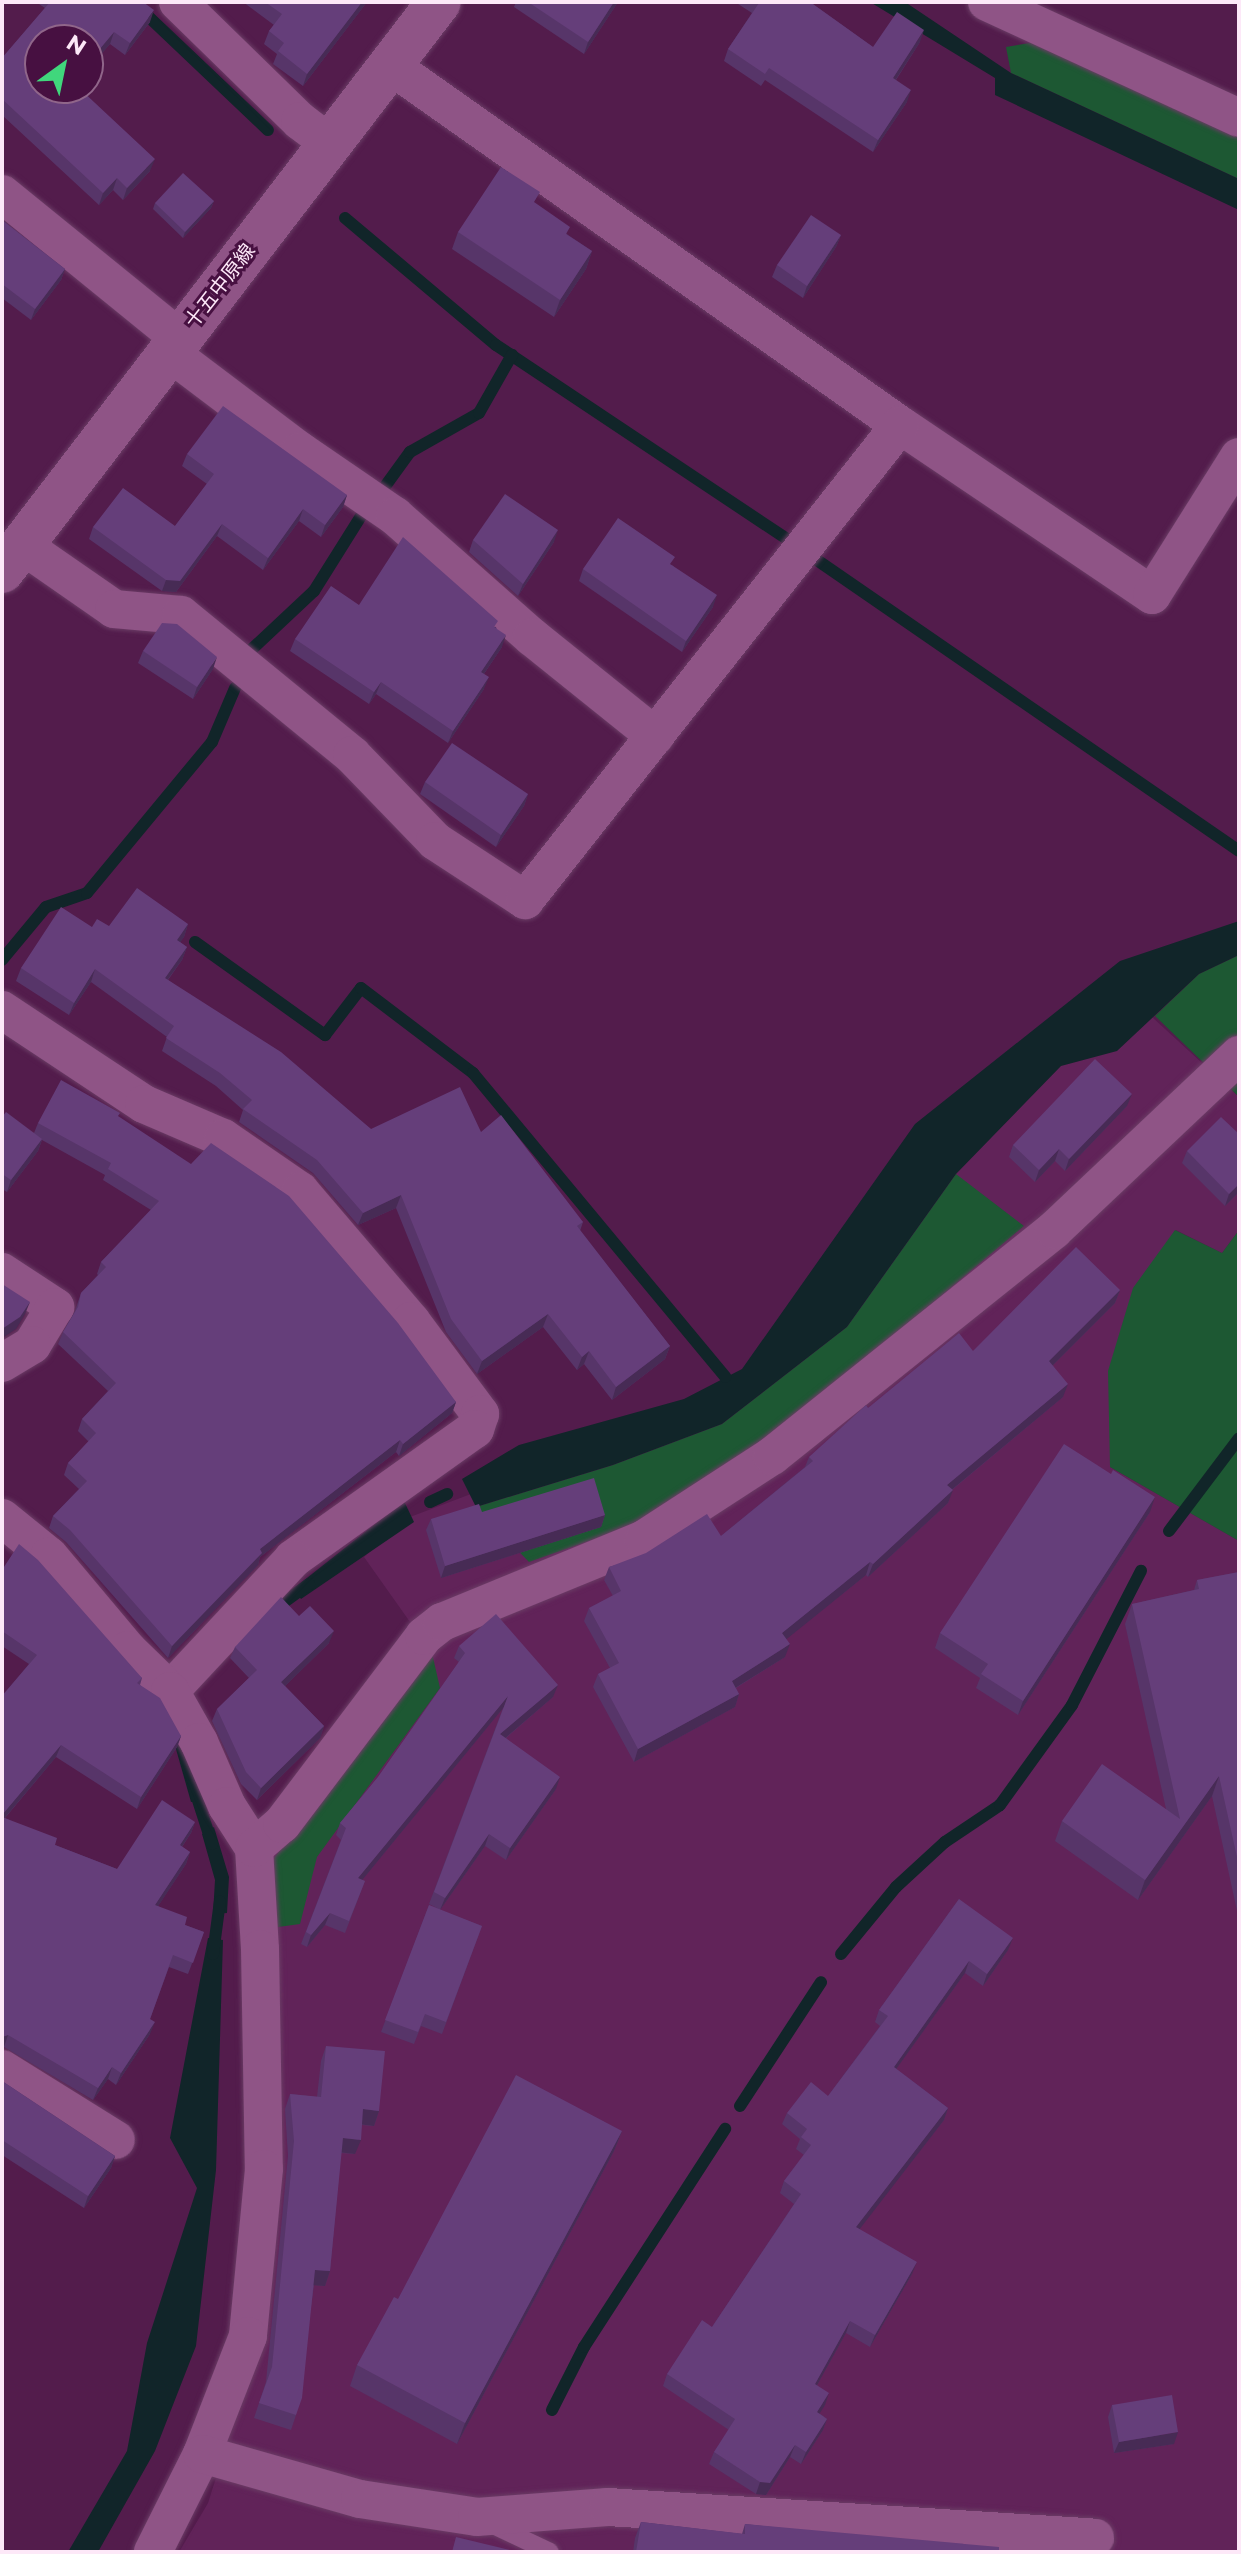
<!DOCTYPE html>
<meta charset="utf-8">
<style>
body{margin:0}
#map{position:relative;width:1241px;height:2554px;overflow:hidden;background:#531c4c;font-family:Montserrat,"Noto Sans JP",sans-serif}
div>[style]{position:absolute}
.built>*{inset:0;background:#612359}
.green>*{inset:0;background:#1d5833}
.water>*{inset:0;background:#112529}
.stream>*{height:12px;margin:-6px;padding:0 6px;transform-origin:6px;border-radius:6px;background:#112529}
.roads{filter:drop-shadow(0 0 2px #6a3c65) drop-shadow(0 0 2px #6a3c65)}
.lane>*{height:18px;margin:-9px;padding:0 9px;transform-origin:9px;border-radius:9px;background:#8f5486}
.street>*{height:38px;margin:-19px;padding:0 19px;transform-origin:19px;border-radius:19px;background:#8f5486}
.secondary>*{height:44px;margin:-22px;padding:0 22px;transform-origin:22px;border-radius:22px;background:#8f5486}
.wall>*{inset:0;background:#573569}
.shaded-wall>*{inset:0;background:#472b55}
.building>*{inset:0;background:#653e7a}
span{translate:-50% -50%;white-space:nowrap;text-align:center;line-height:1.15;-webkit-text-stroke:6px #471041;paint-order:stroke}
.street-label{font-size:20px;color:#fde8f8}
.frame{position:absolute;inset:0;border:4px solid #fde8f8;pointer-events:none}
.north{position:absolute;left:24px;top:24px;width:80px;height:80px;box-sizing:border-box;background:#471041;border:2px solid #90668a;border-radius:50%;rotate:33deg;font-size:22px;font-weight:700;line-height:32px;text-align:center;color:#fde8f8}
.north::after{content:'';display:block;margin:auto;width:28px;height:36px;background:#40d77c;clip-path:polygon(50% 0,100% 100%,50% 72%,0 100%)}
</style>
<div id="map">
<div class="built">
<i style="clip-path:polygon(1140px 1006px,1239px 1097px,1239px 1230px,1222px 1253px,1176px 1230px,1110px 1467px,1239px 1541px,1239px 2552px,179px 2552px,208px 2503px,258px 2345px,271px 1862px,432px 1653px,364px 1557px,410px 1517px,744px 1391px,948px 1141px)"></i>
</div>
<div class="green">
<i style="clip-path:polygon(1035px 42px,1239px 134px,1239px 179px,1011px 73px,1006px 47px)"></i>
<i style="clip-path:polygon(1239px 955px,1239px 1097px,1155px 1016px,1199px 974px)"></i>
<i style="clip-path:polygon(956px 1174px,1024px 1226px,768px 1442px,640px 1523px,529px 1562px,476px 1507px,613px 1465px,722px 1424px,847px 1327px)"></i>
<i style="clip-path:polygon(1175px 1230px,1222px 1253px,1239px 1230px,1239px 1541px,1110px 1467px,1108px 1371px,1133px 1288px)"></i>
<i style="clip-path:polygon(432px 1653px,440px 1688px,317px 1857px,300px 1924px,271px 1928px,271px 1862px)"></i>
</div>
<div class="water">
<i style="clip-path:polygon(870px 2px,905px 2px,1011px 73px,1239px 179px,1239px 210px,995px 95px,995px 78px)"></i>
<i style="clip-path:polygon(1239px 921px,1239px 955px,1199px 974px,1117px 1051px,1061px 1066px,956px 1174px,847px 1327px,722px 1424px,613px 1465px,476px 1507px,462px 1479px,519px 1445px,684px 1399px,742px 1369px,915px 1124px,1120px 961px)"></i>
<i style="clip-path:polygon(404px 1501px,414px 1522px,301px 1599px,293px 1589px)"></i>
<i style="clip-path:polygon(170px 1728px,179px 1731px,204px 1800px,191px 1802px)"></i>
<i style="clip-path:polygon(214px 1827px,229px 1877px,227px 1913px,213px 1914px,215px 1880px,202px 1834px)"></i>
<i style="clip-path:polygon(208px 1938px,223px 1940px,216px 2170px,196px 2346px,155px 2451px,98px 2552px,68px 2552px,127px 2451px,147px 2343px,197px 2188px,170px 2138px)"></i>
</div>
<div class="stream">
<i style="left:133px;top:2px;width:186px;rotate:43.5deg"></i>
<i style="left:345px;top:218px;width:197px;rotate:40.1deg"></i>
<i style="left:496px;top:345px;width:353px;rotate:33.7deg"></i>
<i style="left:386px;top:485px;width:41px;rotate:-54deg"></i>
<i style="left:410px;top:452px;width:79px;rotate:-29.5deg"></i>
<i style="left:479px;top:413px;width:67px;rotate:-60.4deg"></i>
<i style="left:814px;top:558px;width:516px;rotate:34.58deg"></i>
<i style="left:252px;top:649px;width:85px;rotate:-43.1deg"></i>
<i style="left:314px;top:591px;width:89px;rotate:-57.9deg"></i>
<i style="left:195px;top:942px;width:160px;rotate:35.6deg"></i>
<i style="left:325px;top:1035px;width:59px;rotate:-52.5deg"></i>
<i style="left:361px;top:988px;width:141px;rotate:37.2deg"></i>
<i style="left:473px;top:1073px;width:395px;rotate:50.3deg"></i>
<i style="left:2px;top:960px;width:69px;rotate:-50.3deg"></i>
<i style="left:46px;top:907px;width:43px;rotate:-18.9deg"></i>
<i style="left:87px;top:893px;width:196px;rotate:-50.4deg"></i>
<i style="left:212px;top:742px;width:59px;rotate:-66.9deg"></i>
<i style="left:430px;top:1502px;width:19px;rotate:-25deg"></i>
<i style="left:1169px;top:1531px;width:116px;rotate:-53deg"></i>
<i style="left:272px;top:1611px;width:46px;rotate:-36.1deg"></i>
<i style="left:193px;top:1785px;width:62px;rotate:72.1deg"></i>
<i style="left:213px;top:1954px;width:53px;rotate:-82.5deg"></i>
<i style="left:841px;top:1954px;width:87px;rotate:-50.6deg"></i>
<i style="left:896px;top:1887px;width:67px;rotate:-42.6deg"></i>
<i style="left:945px;top:1842px;width:66px;rotate:-33.9deg"></i>
<i style="left:1000px;top:1805px;width:123px;rotate:-54.2deg"></i>
<i style="left:1072px;top:1705px;width:151px;rotate:-62.8deg"></i>
<i style="left:740px;top:2106px;width:148px;rotate:-56.8deg"></i>
<i style="left:552px;top:2410px;width:71px;rotate:-63.1deg"></i>
<i style="left:584px;top:2347px;width:260px;rotate:-57.1deg"></i>
</div>
<div class="roads">
<div class="lane">
<i style="left:491px;top:2524px;width:65px;rotate:25.4deg"></i>
</div>
<div class="street">
<i style="left:178px;top:2px;width:170px;rotate:44.3deg"></i>
<i style="left:300px;top:121px;width:38px;rotate:37deg"></i>
<i style="left:987px;top:2px;width:277px;rotate:24.7deg"></i>
<i style="left:391px;top:66px;width:623px;rotate:35.2deg"></i>
<i style="left:900px;top:425px;width:304px;rotate:34deg"></i>
<i style="left:1152px;top:595px;width:163px;rotate:-57.8deg"></i>
<i style="left:2px;top:194px;width:228px;rotate:39.1deg"></i>
<i style="left:169px;top:352px;width:164px;rotate:37.1deg"></i>
<i style="left:300px;top:451px;width:115px;rotate:34.4deg"></i>
<i style="left:395px;top:516px;width:183px;rotate:41.5deg"></i>
<i style="left:532px;top:637px;width:158px;rotate:38.8deg"></i>
<i style="left:22px;top:545px;width:112px;rotate:34.8deg"></i>
<i style="left:114px;top:609px;width:67px;rotate:5.1deg"></i>
<i style="left:181px;top:615px;width:221px;rotate:39.3deg"></i>
<i style="left:352px;top:755px;width:120px;rotate:46deg"></i>
<i style="left:435px;top:841px;width:108px;rotate:33.2deg"></i>
<i style="left:525px;top:900px;width:605px;rotate:-51.71deg"></i>
<i style="left:2px;top:1010px;width:170px;rotate:33.5deg"></i>
<i style="left:144px;top:1104px;width:86px;rotate:23.3deg"></i>
<i style="left:223px;top:1138px;width:93px;rotate:34.5deg"></i>
<i style="left:300px;top:1191px;width:171px;rotate:49.5deg"></i>
<i style="left:411px;top:1321px;width:116px;rotate:53.4deg"></i>
<i style="left:480px;top:1414px;width:16px;rotate:108deg"></i>
<i style="left:475px;top:1429px;width:224px;rotate:144.5deg"></i>
<i style="left:293px;top:1559px;width:180px;rotate:133deg"></i>
<i style="left:2px;top:1272px;width:64px;rotate:33.4deg"></i>
<i style="left:55px;top:1307px;width:44px;rotate:121.2deg"></i>
<i style="left:32px;top:1345px;width:35px;rotate:149deg"></i>
<i style="left:2px;top:1518px;width:60px;rotate:39deg"></i>
<i style="left:49px;top:1556px;width:123px;rotate:50deg"></i>
<i style="left:128px;top:1650px;width:59px;rotate:44.3deg"></i>
<i style="left:170px;top:1691px;width:59px;rotate:60.4deg"></i>
<i style="left:199px;top:1742px;width:70px;rotate:66.4deg"></i>
<i style="left:227px;top:1806px;width:50px;rotate:57.3deg"></i>
<i style="left:254px;top:1848px;width:101px;rotate:86.6deg"></i>
<i style="left:260px;top:1949px;width:220px;rotate:89deg"></i>
<i style="left:264px;top:2169px;width:168px;rotate:95.5deg"></i>
<i style="left:248px;top:2336px;width:127px;rotate:111.3deg"></i>
<i style="left:202px;top:2454px;width:110px;rotate:116.6deg"></i>
<i style="left:254px;top:1848px;width:37px;rotate:-41deg"></i>
<i style="left:282px;top:1824px;width:236px;rotate:-52.9deg"></i>
<i style="left:424px;top:1636px;width:23px;rotate:-38deg"></i>
<i style="left:442px;top:1622px;width:218px;rotate:-22.3deg"></i>
<i style="left:644px;top:1539px;width:153px;rotate:-33deg"></i>
<i style="left:772px;top:1456px;width:361px;rotate:-38.7deg"></i>
<i style="left:1054px;top:1230px;width:255px;rotate:-43.4deg"></i>
<i style="left:2px;top:2069px;width:134px;rotate:31.9deg"></i>
<i style="left:202px;top:2454px;width:164px;rotate:15.9deg"></i>
<i style="left:360px;top:2499px;width:118px;rotate:8.7deg"></i>
<i style="left:477px;top:2517px;width:131px;rotate:-4.4deg"></i>
<i style="left:608px;top:2507px;width:488px;rotate:3.6deg"></i>
</div>
<div class="secondary">
<i style="left:2px;top:571px;width:717px;rotate:-52.48deg"></i>
</div>
</div>
<div class="wall">
<i style="clip-path:polygon(36px 2px,143px 2px,150px 22px,125px 55px,110px 44px,88px 69px,88px 40px,40px 88px,150px 171px,123px 200px,113px 190px,99px 205px,2px 115px,2px 58px,45px 8px)"></i>
<i style="clip-path:polygon(243px 2px,367px 2px,303px 86px,273px 64px,277px 54px,264px 44px,269px 31px,274px 25px)"></i>
<i style="clip-path:polygon(516px 2px,618px 2px,584px 54px,514px 7px)"></i>
<i style="clip-path:polygon(735px 2px,810px 2px,873px 47px,920px 42px,896px 80px,907px 102px,873px 152px,765px 80px,761px 86px,724px 61px,728px 49px,752px 13px)"></i>
<i style="clip-path:polygon(214px 201px,211px 208px,183px 238px,153px 209px,155px 203px)"></i>
<i style="clip-path:polygon(536px 204px,568px 235px,592px 251px,586px 269px,554px 317px,452px 249px,458px 232px)"></i>
<i style="clip-path:polygon(2px 220px,65px 269px,61px 280px,31px 320px,2px 298px)"></i>
<i style="clip-path:polygon(841px 235px,836px 247px,803px 298px,772px 277px,777px 265px)"></i>
<i style="clip-path:polygon(187px 454px,347px 495px,343px 507px,321px 537px,299px 521px,263px 570px,217px 536px,176px 592px,162px 591px,89px 539px,93px 527px,175px 526px,207px 484px,182px 466px)"></i>
<i style="clip-path:polygon(473px 540px,554px 542px,518px 596px,469px 552px)"></i>
<i style="clip-path:polygon(672px 565px,713px 607px,682px 652px,579px 581px,583px 569px)"></i>
<i style="clip-path:polygon(359px 605px,496px 627px,502px 647px,484px 674px,484px 689px,448px 743px,376px 694px,369px 704px,290px 651px,295px 639px)"></i>
<i style="clip-path:polygon(143px 651px,213px 669px,193px 699px,138px 663px)"></i>
<i style="clip-path:polygon(425px 782px,528px 794px,524px 806px,496px 847px,420px 794px)"></i>
<i style="clip-path:polygon(188px 924px,184px 937px,180px 942px,187px 947px,182px 960px,168px 980px,371px 1129px,481px 1132px,583px 1222px,580px 1231px,670px 1346px,665px 1359px,612px 1400px,584px 1364px,577px 1370px,543px 1327px,477px 1374px,446px 1332px,396px 1208px,358px 1225px,313px 1173px,239px 1122px,243px 1110px,216px 1086px,162px 1051px,167px 1037px,91px 982px,69px 1015px,16px 981px,21px 968px,92px 927px)"></i>
<i style="clip-path:polygon(1127px 1106px,1065px 1171px,1055px 1161px,1035px 1182px,1009px 1157px,1013px 1145px)"></i>
<i style="clip-path:polygon(2px 1117px,34px 1133px,38px 1123px,118px 1117px,456px 1402px,452px 1413px,399px 1456px,396px 1452px,260px 1557px,258px 1565px,168px 1658px,66px 1542px,49px 1528px,53px 1516px,79px 1489px,64px 1475px,68px 1463px,89px 1442px,78px 1431px,82px 1419px,108px 1391px,58px 1344px,63px 1332px,75px 1311px,81px 1293px,98px 1275px,97px 1274px,101px 1262px,151px 1210px,103px 1180px,105px 1175px,42px 1140px,38px 1151px,7px 1192px,2px 1189px)"></i>
<i style="clip-path:polygon(1239px 1134px,1239px 1192px,1225px 1206px,1182px 1163px,1187px 1151px)"></i>
<i style="clip-path:polygon(1120px 1290px,1115px 1303px,1053px 1365px,1063px 1397px,952px 1490px,948px 1503px,868px 1577px,866px 1575px,786px 1639px,785px 1657px,736px 1688px,739px 1694px,735px 1707px,634px 1762px,593px 1687px,598px 1674px,610px 1668px,584px 1621px,589px 1608px,613px 1596px,604px 1580px,609px 1567px,721px 1536px,805px 1467px,809px 1457px,868px 1408px,973px 1351px)"></i>
<i style="clip-path:polygon(482px 1512px,605px 1515px,601px 1527px,441px 1578px,426px 1530px,431px 1519px)"></i>
<i style="clip-path:polygon(1150px 1512px,1018px 1715px,976px 1688px,980px 1678px,935px 1648px,940px 1633px)"></i>
<i style="clip-path:polygon(2px 1570px,142px 1678px,140px 1685px,181px 1736px,177px 1747px,137px 1809px,56px 1757px,5px 1818px,55px 1845px,117px 1869px,195px 1822px,191px 1833px,182px 1847px,190px 1852px,186px 1864px,158px 1906px,185px 1925px,204px 1932px,188px 1974px,169px 1967px,150px 2019px,150px 2034px,116px 2085px,108px 2079px,93px 2100px,4px 2047px,2px 1696px,29px 1664px,2px 1646px)"></i>
<i style="clip-path:polygon(1239px 1572px,1239px 1920px,1212px 1796px,1138px 1900px,1055px 1841px,1062px 1821px,1166px 1809px,1125px 1624px,1132px 1604px,1194px 1590px,1197px 1580px)"></i>
<i style="clip-path:polygon(299px 1616px,329px 1643px,285px 1686px,324px 1726px,320px 1738px,257px 1800px,241px 1784px,212px 1721px,217px 1709px,249px 1678px,230px 1658px,235px 1647px)"></i>
<i style="clip-path:polygon(459px 1646px,553px 1697px,506px 1738px,556px 1789px,506px 1860px,485px 1846px,440px 1910px,482px 1926px,442px 2034px,421px 2026px,414px 2044px,381px 2032px,429px 1905px,439px 1909px,429px 1904px,503px 1708px,362px 1880px,365px 1881px,345px 1933px,325px 1925px,307px 1947px,301px 1944px,341px 1840px,336px 1835px,340px 1823px,378px 1777px,459px 1662px,454px 1658px)"></i>
<i style="clip-path:polygon(959px 1899px,1008px 1950px,983px 1986px,965px 1973px,896px 2069px,948px 2108px,944px 2120px,859px 2229px,912px 2274px,870px 2347px,846px 2333px,817px 2385px,825px 2405px,819px 2413px,827px 2419px,823px 2430px,801px 2464px,790px 2457px,766px 2495px,756px 2494px,709px 2464px,714px 2452px,729px 2430px,663px 2386px,667px 2374px,712px 2327px,794px 2204px,780px 2193px,784px 2181px,804px 2155px,796px 2149px,800px 2139px,782px 2124px,787px 2113px,828px 2096px,880px 2026px,875px 2022px,879px 2010px)"></i>
<i style="clip-path:polygon(326px 2046px,379px 2111px,374px 2126px,362px 2125px,355px 2154px,341px 2153px,330px 2271px,325px 2286px,314px 2285px,296px 2415px,291px 2430px,254px 2418px,266px 2382px,288px 2156px,285px 2109px,290px 2094px,317px 2097px,321px 2061px)"></i>
<i style="clip-path:polygon(2px 2081px,115px 2156px,111px 2168px,84px 2208px,2px 2155px)"></i>
<i style="clip-path:polygon(622px 2131px,614px 2151px,457px 2444px,350px 2386px,357px 2365px,398px 2299px)"></i>
<i style="clip-path:polygon(1112px 2405px,1174px 2444px,1114px 2453px,1108px 2417px)"></i>
<i style="clip-path:polygon(641px 2522px,742px 2534px,745px 2524px,999px 2552px,633px 2552px,635px 2538px)"></i>
</div>
<div class="shaded-wall">
<i style="clip-path:polygon(362px 2px,367px 2px,303px 86px,307px 74px)"></i>
<i style="clip-path:polygon(614px 2px,618px 2px,584px 54px,588px 42px)"></i>
<i style="clip-path:polygon(154px 10px,150px 22px,125px 55px,130px 43px)"></i>
<i style="clip-path:polygon(924px 30px,920px 42px,889px 90px,893px 78px)"></i>
<i style="clip-path:polygon(114px 32px,110px 44px,88px 69px,88px 63px)"></i>
<i style="clip-path:polygon(911px 90px,907px 102px,873px 152px,878px 140px)"></i>
<i style="clip-path:polygon(155px 159px,150px 171px,123px 200px,127px 188px)"></i>
<i style="clip-path:polygon(117px 178px,113px 190px,99px 205px,103px 193px)"></i>
<i style="clip-path:polygon(214px 201px,211px 208px,183px 238px,185px 232px)"></i>
<i style="clip-path:polygon(841px 235px,836px 247px,803px 298px,807px 286px)"></i>
<i style="clip-path:polygon(592px 251px,586px 269px,554px 317px,560px 300px)"></i>
<i style="clip-path:polygon(65px 269px,61px 280px,31px 320px,35px 309px)"></i>
<i style="clip-path:polygon(347px 495px,343px 507px,321px 537px,325px 525px)"></i>
<i style="clip-path:polygon(303px 509px,299px 521px,263px 570px,268px 558px)"></i>
<i style="clip-path:polygon(222px 524px,217px 536px,176px 592px,162px 591px,166px 580px)"></i>
<i style="clip-path:polygon(558px 530px,554px 542px,518px 596px,523px 584px)"></i>
<i style="clip-path:polygon(717px 595px,713px 607px,682px 652px,686px 641px)"></i>
<i style="clip-path:polygon(506px 635px,502px 647px,477px 684px,481px 672px)"></i>
<i style="clip-path:polygon(217px 657px,213px 669px,193px 699px,197px 687px)"></i>
<i style="clip-path:polygon(489px 677px,484px 689px,448px 743px,453px 731px)"></i>
<i style="clip-path:polygon(381px 682px,376px 694px,369px 704px,374px 692px)"></i>
<i style="clip-path:polygon(528px 794px,524px 806px,496px 847px,501px 835px)"></i>
<i style="clip-path:polygon(188px 924px,184px 937px,173px 953px,177px 940px)"></i>
<i style="clip-path:polygon(187px 947px,182px 960px,160px 990px,165px 978px)"></i>
<i style="clip-path:polygon(95px 969px,91px 982px,69px 1015px,74px 1003px)"></i>
<i style="clip-path:polygon(1132px 1094px,1127px 1106px,1065px 1171px,1069px 1159px)"></i>
<i style="clip-path:polygon(42px 1139px,38px 1151px,7px 1192px,11px 1180px)"></i>
<i style="clip-path:polygon(1059px 1149px,1055px 1161px,1035px 1182px,1039px 1170px)"></i>
<i style="clip-path:polygon(1239px 1184px,1239px 1192px,1225px 1206px,1229px 1194px)"></i>
<i style="clip-path:polygon(401px 1195px,396px 1208px,358px 1225px,363px 1213px)"></i>
<i style="clip-path:polygon(1120px 1290px,1115px 1303px,1044px 1374px,1049px 1361px)"></i>
<i style="clip-path:polygon(30px 1302px,25px 1314px,16px 1329px,2px 1338px,2px 1329px)"></i>
<i style="clip-path:polygon(548px 1314px,543px 1327px,477px 1374px,482px 1361px)"></i>
<i style="clip-path:polygon(670px 1346px,665px 1359px,612px 1400px,616px 1387px)"></i>
<i style="clip-path:polygon(589px 1351px,584px 1364px,577px 1370px,582px 1357px)"></i>
<i style="clip-path:polygon(1068px 1384px,1063px 1397px,943px 1497px,947px 1485px)"></i>
<i style="clip-path:polygon(456px 1402px,452px 1413px,399px 1456px,403px 1444px)"></i>
<i style="clip-path:polygon(400px 1440px,396px 1452px,260px 1557px,258px 1565px,168px 1658px,172px 1646px,260px 1549px)"></i>
<i style="clip-path:polygon(953px 1490px,948px 1503px,868px 1577px,873px 1564px)"></i>
<i style="clip-path:polygon(1155px 1497px,1150px 1512px,1018px 1715px,1023px 1701px)"></i>
<i style="clip-path:polygon(605px 1515px,601px 1527px,441px 1578px,445px 1566px)"></i>
<i style="clip-path:polygon(870px 1562px,866px 1575px,778px 1646px,782px 1633px)"></i>
<i style="clip-path:polygon(334px 1631px,329px 1643px,277px 1694px,281px 1682px)"></i>
<i style="clip-path:polygon(790px 1644px,785px 1657px,727px 1693px,732px 1681px)"></i>
<i style="clip-path:polygon(558px 1685px,553px 1697px,496px 1746px,500px 1734px)"></i>
<i style="clip-path:polygon(739px 1694px,735px 1707px,634px 1762px,638px 1749px)"></i>
<i style="clip-path:polygon(508px 1696px,504px 1707px,354px 1890px,358px 1878px)"></i>
<i style="clip-path:polygon(324px 1726px,320px 1738px,257px 1800px,261px 1788px)"></i>
<i style="clip-path:polygon(181px 1736px,177px 1747px,137px 1809px,141px 1797px)"></i>
<i style="clip-path:polygon(61px 1745px,56px 1757px,2px 1821px,2px 1815px)"></i>
<i style="clip-path:polygon(1219px 1776px,1212px 1796px,1138px 1900px,1145px 1880px)"></i>
<i style="clip-path:polygon(560px 1777px,556px 1789px,506px 1860px,510px 1848px)"></i>
<i style="clip-path:polygon(195px 1822px,191px 1833px,175px 1857px,180px 1845px)"></i>
<i style="clip-path:polygon(489px 1834px,485px 1846px,440px 1910px,445px 1898px)"></i>
<i style="clip-path:polygon(190px 1852px,186px 1864px,151px 1917px,155px 1905px)"></i>
<i style="clip-path:polygon(330px 1913px,325px 1925px,307px 1947px,311px 1935px)"></i>
<i style="clip-path:polygon(1013px 1938px,1008px 1950px,983px 1986px,987px 1974px)"></i>
<i style="clip-path:polygon(969px 1961px,965px 1973px,889px 2079px,894px 2067px)"></i>
<i style="clip-path:polygon(155px 2022px,150px 2034px,116px 2085px,121px 2073px)"></i>
<i style="clip-path:polygon(8px 2035px,4px 2047px,2px 2047px,2px 2037px)"></i>
<i style="clip-path:polygon(112px 2067px,108px 2079px,93px 2100px,98px 2088px)"></i>
<i style="clip-path:polygon(948px 2108px,944px 2120px,852px 2239px,856px 2227px)"></i>
<i style="clip-path:polygon(363px 2109px,379px 2111px,374px 2126px,358px 2124px)"></i>
<i style="clip-path:polygon(622px 2131px,614px 2151px,457px 2444px,465px 2423px)"></i>
<i style="clip-path:polygon(343px 2138px,361px 2140px,355px 2154px,337px 2152px)"></i>
<i style="clip-path:polygon(115px 2156px,111px 2168px,84px 2208px,88px 2196px)"></i>
<i style="clip-path:polygon(917px 2262px,912px 2274px,870px 2347px,875px 2335px)"></i>
<i style="clip-path:polygon(315px 2270px,330px 2271px,325px 2286px,310px 2285px)"></i>
<i style="clip-path:polygon(850px 2321px,846px 2333px,811px 2396px,815px 2384px)"></i>
<i style="clip-path:polygon(829px 2393px,825px 2405px,813px 2424px,817px 2412px)"></i>
<i style="clip-path:polygon(827px 2419px,823px 2430px,801px 2464px,806px 2452px)"></i>
<i style="clip-path:polygon(1178px 2432px,1174px 2444px,1114px 2453px,1119px 2442px)"></i>
<i style="clip-path:polygon(795px 2445px,790px 2457px,766px 2495px,756px 2494px,760px 2482px)"></i>
</div>
<div class="building">
<i style="clip-path:polygon(50px 2px,143px 2px,154px 10px,130px 43px,114px 32px,88px 63px,88px 40px,40px 40px,40px 88px,79px 88px,155px 159px,127px 188px,117px 178px,103px 193px,2px 99px,2px 58px)"></i>
<i style="clip-path:polygon(265px 2px,362px 2px,307px 74px,278px 51px,284px 43px,269px 31px,282px 14px)"></i>
<i style="clip-path:polygon(528px 2px,614px 2px,588px 42px)"></i>
<i style="clip-path:polygon(757px 2px,810px 2px,873px 47px,897px 12px,924px 30px,893px 78px,911px 90px,878px 140px,769px 68px,765px 74px,728px 49px,759px 3px)"></i>
<i style="clip-path:polygon(501px 167px,540px 192px,534px 202px,570px 227px,566px 234px,592px 251px,560px 300px,458px 232px)"></i>
<i style="clip-path:polygon(183px 173px,214px 201px,185px 232px,155px 203px)"></i>
<i style="clip-path:polygon(811px 215px,841px 235px,807px 286px,777px 265px)"></i>
<i style="clip-path:polygon(2px 220px,65px 269px,35px 309px,2px 284px)"></i>
<i style="clip-path:polygon(223px 406px,347px 495px,325px 525px,303px 509px,268px 558px,222px 524px,180px 581px,166px 580px,93px 527px,123px 488px,175px 526px,214px 474px,187px 454px)"></i>
<i style="clip-path:polygon(505px 494px,558px 530px,523px 584px,473px 540px)"></i>
<i style="clip-path:polygon(618px 518px,675px 557px,670px 564px,717px 595px,686px 641px,583px 569px)"></i>
<i style="clip-path:polygon(403px 537px,498px 621px,494px 627px,506px 635px,481px 672px,489px 677px,453px 731px,381px 682px,374px 692px,295px 639px,331px 586px,359px 605px)"></i>
<i style="clip-path:polygon(162px 623px,177px 624px,217px 657px,197px 687px,143px 651px)"></i>
<i style="clip-path:polygon(452px 743px,528px 794px,501px 835px,425px 782px)"></i>
<i style="clip-path:polygon(137px 888px,188px 924px,177px 940px,187px 947px,165px 978px,281px 1052px,371px 1129px,460px 1087px,481px 1132px,501px 1115px,583px 1222px,577px 1226px,670px 1346px,616px 1387px,589px 1351px,582px 1357px,548px 1314px,482px 1361px,451px 1319px,401px 1195px,363px 1213px,317px 1160px,243px 1109px,252px 1100px,220px 1073px,166px 1038px,174px 1026px,95px 969px,74px 1003px,21px 968px,61px 907px,92px 927px,97px 919px,109px 926px)"></i>
<i style="clip-path:polygon(1095px 1059px,1132px 1094px,1069px 1159px,1059px 1149px,1039px 1170px,1013px 1145px)"></i>
<i style="clip-path:polygon(61px 1080px,120px 1113px,118px 1116px,191px 1164px,211px 1143px,289px 1196px,398px 1323px,456px 1402px,403px 1444px,400px 1440px,260px 1549px,262px 1553px,172px 1646px,70px 1530px,53px 1516px,87px 1481px,68px 1463px,96px 1433px,82px 1419px,116px 1383px,63px 1332px,78px 1307px,81px 1293px,106px 1267px,101px 1262px,159px 1201px,108px 1169px,111px 1163px,38px 1123px)"></i>
<i style="clip-path:polygon(6px 1112px,42px 1139px,11px 1180px,2px 1174px,2px 1117px)"></i>
<i style="clip-path:polygon(1221px 1117px,1239px 1134px,1239px 1184px,1229px 1194px,1187px 1151px)"></i>
<i style="clip-path:polygon(1076px 1247px,1120px 1290px,1049px 1361px,1068px 1384px,947px 1485px,953px 1490px,873px 1564px,870px 1562px,782px 1633px,790px 1644px,732px 1681px,739px 1694px,638px 1749px,598px 1674px,619px 1663px,589px 1608px,621px 1591px,609px 1567px,646px 1553px,707px 1514px,721px 1536px,813px 1461px,809px 1457px,866px 1405px,868px 1408px,959px 1333px,973px 1351px)"></i>
<i style="clip-path:polygon(2px 1284px,30px 1302px,20px 1317px,2px 1329px)"></i>
<i style="clip-path:polygon(1064px 1444px,1111px 1474px,1113px 1470px,1155px 1497px,1023px 1701px,981px 1674px,988px 1664px,940px 1633px)"></i>
<i style="clip-path:polygon(594px 1478px,605px 1515px,445px 1566px,431px 1519px,479px 1504px,482px 1512px)"></i>
<i style="clip-path:polygon(19px 1544px,38px 1560px,142px 1678px,137px 1683px,160px 1698px,181px 1736px,141px 1797px,61px 1745px,2px 1815px,2px 1696px,37px 1655px,2px 1631px,2px 1570px)"></i>
<i style="clip-path:polygon(1239px 1572px,1239px 1866px,1219px 1776px,1145px 1880px,1062px 1821px,1102px 1764px,1180px 1819px,1132px 1604px,1199px 1589px,1197px 1580px)"></i>
<i style="clip-path:polygon(281px 1597px,299px 1616px,310px 1606px,334px 1631px,281px 1682px,324px 1726px,261px 1788px,246px 1772px,217px 1709px,257px 1670px,235px 1647px)"></i>
<i style="clip-path:polygon(496px 1614px,558px 1685px,500px 1734px,560px 1777px,510px 1848px,489px 1834px,445px 1898px,434px 1892px,508px 1696px,358px 1878px,365px 1881px,349px 1921px,330px 1913px,311px 1935px,306px 1932px,346px 1828px,340px 1823px,378px 1777px,465px 1653px,459px 1646px)"></i>
<i style="clip-path:polygon(162px 1800px,195px 1822px,180px 1845px,190px 1852px,155px 1905px,187px 1917px,185px 1925px,204px 1932px,193px 1963px,173px 1955px,150px 2019px,155px 2022px,121px 2073px,112px 2067px,98px 2088px,8px 2035px,2px 2037px,2px 1817px,57px 1838px,55px 1845px,117px 1869px)"></i>
<i style="clip-path:polygon(959px 1899px,1013px 1938px,987px 1974px,969px 1961px,894px 2067px,948px 2108px,856px 2227px,917px 2262px,875px 2335px,850px 2321px,815px 2384px,829px 2393px,817px 2412px,827px 2419px,806px 2452px,795px 2445px,770px 2483px,760px 2482px,714px 2452px,735px 2419px,667px 2374px,702px 2320px,712px 2327px,801px 2194px,784px 2181px,811px 2145px,801px 2137px,807px 2129px,787px 2113px,811px 2082px,828px 2096px,888px 2016px,879px 2010px)"></i>
<i style="clip-path:polygon(429px 1905px,482px 1926px,446px 2022px,425px 2014px,418px 2032px,385px 2020px)"></i>
<i style="clip-path:polygon(326px 2046px,385px 2051px,379px 2111px,363px 2109px,361px 2140px,343px 2138px,330px 2271px,315px 2270px,302px 2398px,296px 2415px,259px 2403px,272px 2367px,294px 2141px,290px 2094px,321px 2097px)"></i>
<i style="clip-path:polygon(516px 2075px,622px 2131px,465px 2423px,357px 2365px,394px 2297px,398px 2299px)"></i>
<i style="clip-path:polygon(2px 2081px,115px 2156px,88px 2196px,2px 2140px)"></i>
<i style="clip-path:polygon(1172px 2395px,1178px 2432px,1119px 2442px,1112px 2405px)"></i>
<i style="clip-path:polygon(641px 2522px,745px 2534px,745px 2524px,999px 2547px,999px 2552px,636px 2552px)"></i>
<i style="clip-path:polygon(456px 2537px,518px 2552px,452px 2552px)"></i>
</div>
<div class="street-label">
<span style="left:220px;top:286px;rotate:-52deg">十五中原線</span>
</div>
<div class="frame"></div>
<div class="north">N</div>
</div>
